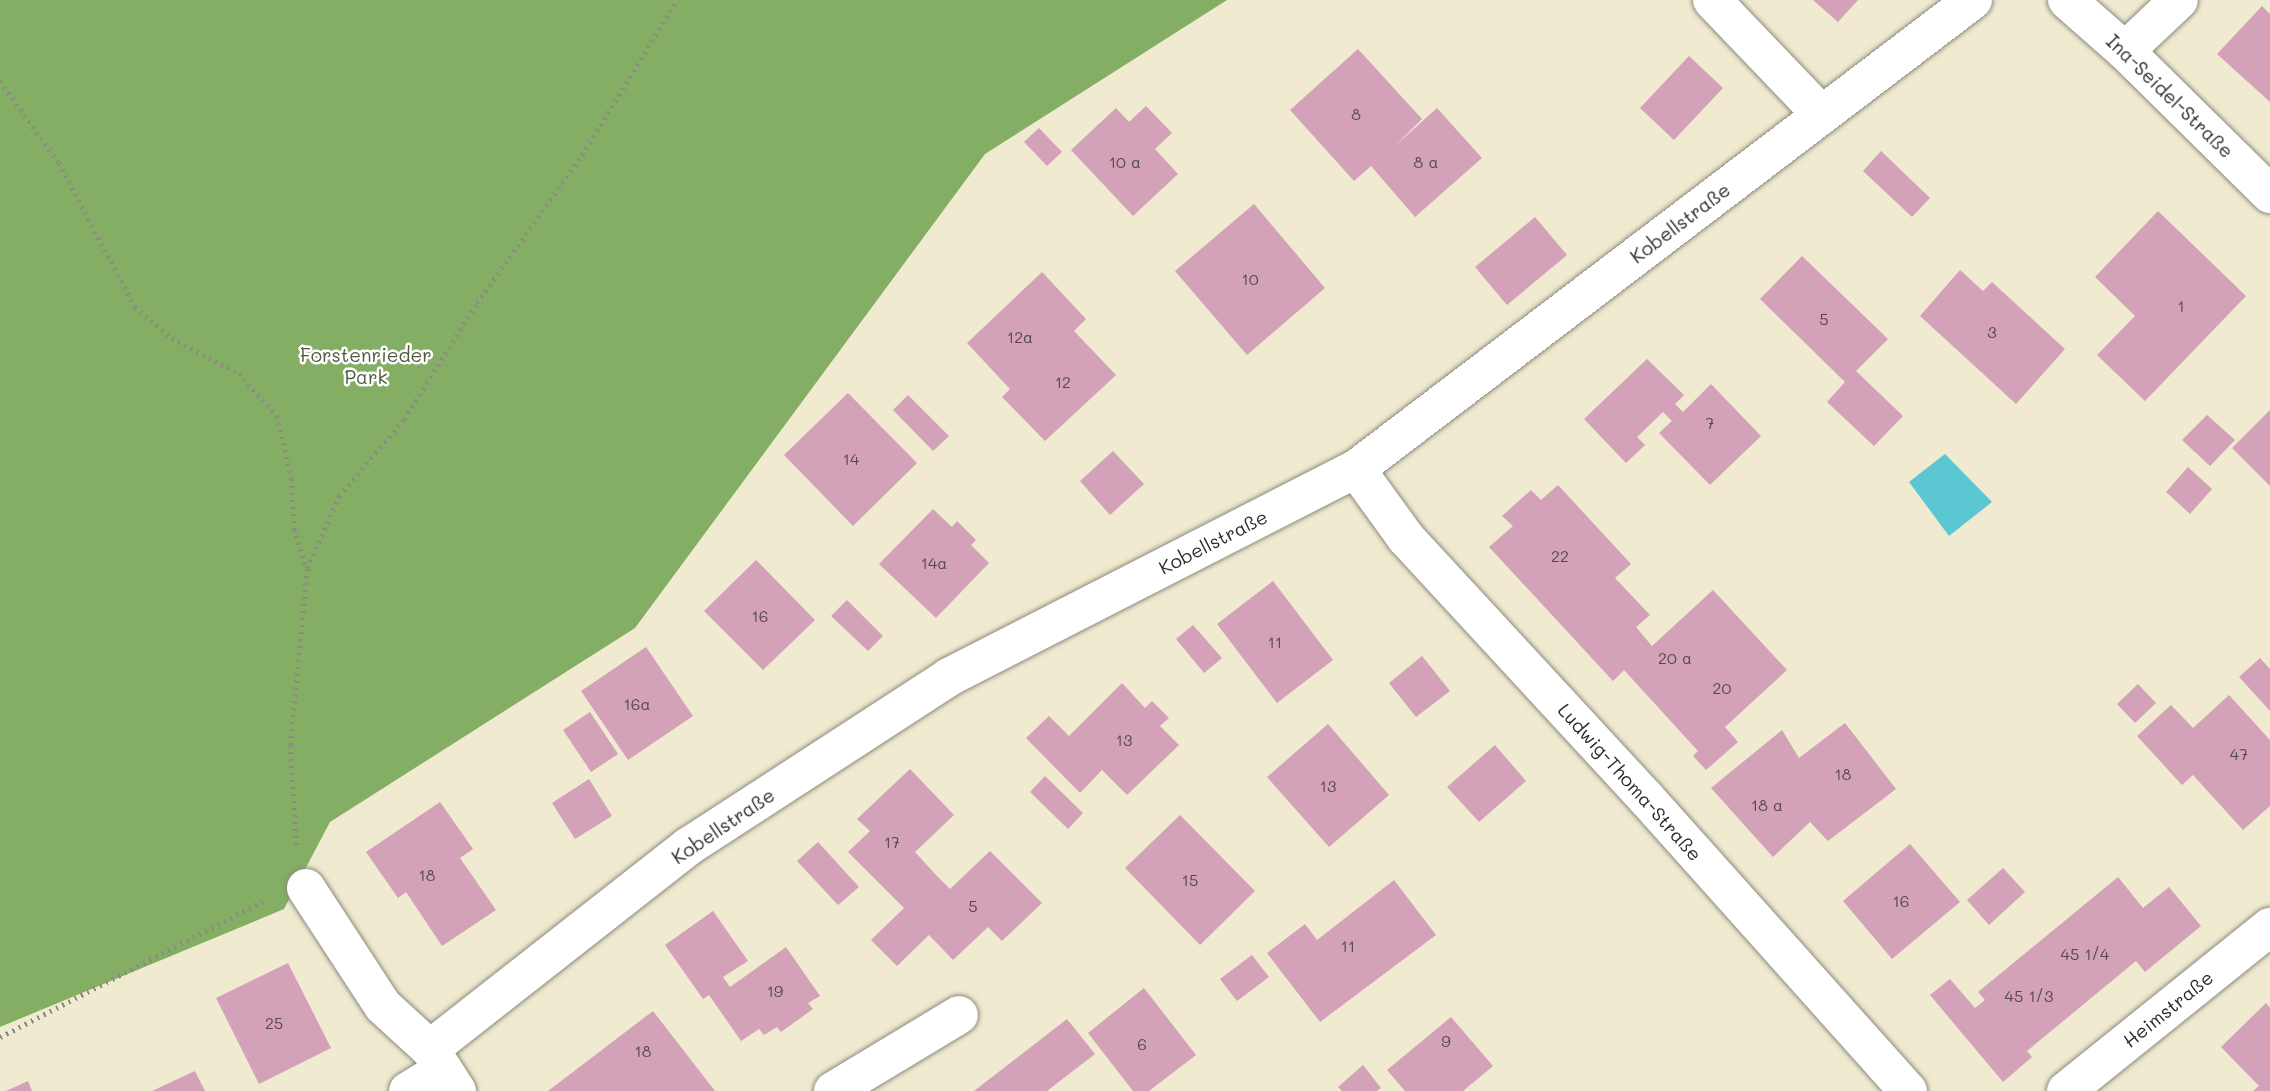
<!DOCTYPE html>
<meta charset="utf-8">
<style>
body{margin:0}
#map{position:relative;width:2270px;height:1091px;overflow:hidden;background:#efead0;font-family:Mali,sans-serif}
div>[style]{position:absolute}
.forest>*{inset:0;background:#85ae65}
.water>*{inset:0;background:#5bc7d3}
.building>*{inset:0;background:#d3a2b8}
.path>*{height:4.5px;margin-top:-2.25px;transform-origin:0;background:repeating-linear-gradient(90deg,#8d8a7e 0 2px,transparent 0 7px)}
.roads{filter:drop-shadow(0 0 2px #8d8a7e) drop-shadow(0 0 2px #8d8a7e)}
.minor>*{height:38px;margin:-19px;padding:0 19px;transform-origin:19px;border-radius:19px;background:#fff}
span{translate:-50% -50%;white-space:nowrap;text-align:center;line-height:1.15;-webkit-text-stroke:5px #fff;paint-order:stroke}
.number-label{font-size:16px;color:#55494e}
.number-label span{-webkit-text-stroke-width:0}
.street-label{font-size:19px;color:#2b2b2b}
.park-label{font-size:19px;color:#505b41}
</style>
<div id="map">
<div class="forest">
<i style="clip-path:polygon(0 0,1227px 0,985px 154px,635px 628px,330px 822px,284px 909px,0 1027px)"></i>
</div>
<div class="water">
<i style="clip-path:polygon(1945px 454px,1992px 502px,1949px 536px,1909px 482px)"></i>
</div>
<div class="building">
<i style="clip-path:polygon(1813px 0,1858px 0,1838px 22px)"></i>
<i style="clip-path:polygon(2262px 6px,2270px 14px,2270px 102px,2217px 54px)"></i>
<i style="clip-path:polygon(1358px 49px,1422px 119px,1395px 146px,1437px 108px,1482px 158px,1415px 217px,1371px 166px,1354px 181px,1290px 110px)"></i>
<i style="clip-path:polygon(1689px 56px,1723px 88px,1674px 140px,1640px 108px)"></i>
<i style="clip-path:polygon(1146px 106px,1172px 133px,1155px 149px,1178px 174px,1133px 216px,1071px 150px,1116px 108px,1129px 122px)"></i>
<i style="clip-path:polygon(1039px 128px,1062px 152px,1047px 166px,1024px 142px)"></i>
<i style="clip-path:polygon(1881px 151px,1930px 198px,1912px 217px,1863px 171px)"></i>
<i style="clip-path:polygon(1254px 204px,1325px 288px,1247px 355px,1175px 271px)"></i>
<i style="clip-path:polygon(2158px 211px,2246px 296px,2145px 401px,2097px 355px,2135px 316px,2095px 277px)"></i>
<i style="clip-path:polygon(1535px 217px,1567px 255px,1507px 305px,1475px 267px)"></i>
<i style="clip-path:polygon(1802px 256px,1888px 339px,1856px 371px,1903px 416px,1874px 446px,1827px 402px,1845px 382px,1760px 299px)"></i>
<i style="clip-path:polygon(1960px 270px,1983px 291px,1992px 282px,2065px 349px,2016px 404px,1920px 316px)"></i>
<i style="clip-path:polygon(1042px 272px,1086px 319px,1074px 331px,1116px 375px,1045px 441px,1002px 397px,1010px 389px,967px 343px)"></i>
<i style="clip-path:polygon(1647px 359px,1684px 395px,1675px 404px,1683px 412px,1711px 384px,1761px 436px,1710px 485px,1659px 433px,1672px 421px,1663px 412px,1637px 437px,1645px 445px,1626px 463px,1584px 419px)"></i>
<i style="clip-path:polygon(848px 393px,917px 463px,853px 526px,784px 455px)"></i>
<i style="clip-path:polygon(908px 395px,949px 436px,933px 451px,893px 410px)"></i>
<i style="clip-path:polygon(2270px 410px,2270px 486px,2232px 448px)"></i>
<i style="clip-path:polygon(2207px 415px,2235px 440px,2210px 466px,2182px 440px)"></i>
<i style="clip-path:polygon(1113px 451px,1144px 484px,1110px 515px,1080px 481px)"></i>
<i style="clip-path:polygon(2188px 467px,2212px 489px,2190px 514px,2166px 492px)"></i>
<i style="clip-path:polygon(1558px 485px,1631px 564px,1615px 578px,1650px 615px,1636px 627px,1652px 646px,1713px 590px,1787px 670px,1725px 727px,1738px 742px,1706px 770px,1693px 756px,1698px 751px,1624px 670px,1613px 681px,1489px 547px,1513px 526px,1502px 516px,1531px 490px,1541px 500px)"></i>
<i style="clip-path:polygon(933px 509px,952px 527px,957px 521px,976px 540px,971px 545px,989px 563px,936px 618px,879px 564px)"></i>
<i style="clip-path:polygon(756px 560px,815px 620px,763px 670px,704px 611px)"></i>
<i style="clip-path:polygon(1273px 581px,1333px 660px,1277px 703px,1217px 624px)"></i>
<i style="clip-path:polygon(847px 600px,883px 636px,868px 651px,831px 616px)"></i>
<i style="clip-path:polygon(1193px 625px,1222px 658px,1204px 673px,1176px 639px)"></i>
<i style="clip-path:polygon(646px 647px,693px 716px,628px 760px,581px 691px)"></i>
<i style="clip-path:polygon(1422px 656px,1450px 691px,1416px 717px,1389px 683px)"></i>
<i style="clip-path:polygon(2260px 658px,2270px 669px,2270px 711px,2239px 677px)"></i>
<i style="clip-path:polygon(1122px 683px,1145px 708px,1152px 701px,1169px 718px,1160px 726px,1179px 745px,1127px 795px,1102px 770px,1080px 793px,1026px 738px,1049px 716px,1069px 736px)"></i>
<i style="clip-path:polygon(2138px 684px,2156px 703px,2135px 723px,2117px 704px)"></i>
<i style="clip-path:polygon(2229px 695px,2270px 740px,2270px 806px,2243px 830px,2193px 775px,2182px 785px,2137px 736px,2171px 705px,2193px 728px)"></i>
<i style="clip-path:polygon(590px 712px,618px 754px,591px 772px,563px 730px)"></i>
<i style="clip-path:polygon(1845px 723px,1896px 789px,1828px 841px,1810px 822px,1773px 857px,1711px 788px,1782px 730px,1799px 758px)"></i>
<i style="clip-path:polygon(1328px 724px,1389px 795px,1329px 847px,1267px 777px)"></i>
<i style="clip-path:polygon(1495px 745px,1526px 781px,1479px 822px,1447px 787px)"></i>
<i style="clip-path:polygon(910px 769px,954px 815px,915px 852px,937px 876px,950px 889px,990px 851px,1042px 903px,1002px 941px,988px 927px,953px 960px,929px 935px,897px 966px,871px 940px,904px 908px,848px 852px,870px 831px,857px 819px)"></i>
<i style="clip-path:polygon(1045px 776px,1083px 813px,1068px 829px,1030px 792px)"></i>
<i style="clip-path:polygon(589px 779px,612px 816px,575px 839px,552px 803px)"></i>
<i style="clip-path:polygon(440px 802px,473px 849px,460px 858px,496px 910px,442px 946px,406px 892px,398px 898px,366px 852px)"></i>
<i style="clip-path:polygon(1180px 815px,1255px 891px,1200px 945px,1125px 868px)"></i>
<i style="clip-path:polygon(818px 842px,859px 887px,838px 905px,797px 861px)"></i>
<i style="clip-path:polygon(1910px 844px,1960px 902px,1892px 959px,1843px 901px)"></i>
<i style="clip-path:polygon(2003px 868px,2025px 892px,1989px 925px,1967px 900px)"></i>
<i style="clip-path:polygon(2118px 877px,2143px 908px,2169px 887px,2201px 926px,2145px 972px,2136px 961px,2027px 1051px,2032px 1057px,2003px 1082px,1930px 995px,1950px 979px,1975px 1008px,1985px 1000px,1978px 992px)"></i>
<i style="clip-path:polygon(1394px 880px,1436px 935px,1320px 1022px,1267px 953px,1305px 924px,1317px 940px)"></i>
<i style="clip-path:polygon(713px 911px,748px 961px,723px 977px,730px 987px,786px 947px,820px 996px,808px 1003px,813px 1009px,781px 1032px,777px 1027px,764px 1035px,759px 1029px,741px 1041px,709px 995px,703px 999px,665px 945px)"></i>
<i style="clip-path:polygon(1252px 955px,1269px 977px,1237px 1001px,1220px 979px)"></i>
<i style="clip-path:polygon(288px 963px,331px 1048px,259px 1084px,216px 998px)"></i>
<i style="clip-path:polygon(1144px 988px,1196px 1055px,1149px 1091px,1133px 1091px,1088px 1033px)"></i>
<i style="clip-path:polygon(2266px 1003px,2270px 1008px,2270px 1091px,2253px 1091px,2259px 1086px,2221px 1047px)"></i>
<i style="clip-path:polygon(653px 1011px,715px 1091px,548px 1091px)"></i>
<i style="clip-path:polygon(1451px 1017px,1493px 1066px,1463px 1091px,1405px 1091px,1387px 1070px)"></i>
<i style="clip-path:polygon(1067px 1019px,1095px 1054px,1047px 1091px,974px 1091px)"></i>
<i style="clip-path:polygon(1363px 1065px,1381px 1088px,1377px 1091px,1342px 1091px,1338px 1087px)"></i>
<i style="clip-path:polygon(195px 1071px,205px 1091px,152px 1091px)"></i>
<i style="clip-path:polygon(28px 1081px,32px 1091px,6px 1091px)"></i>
</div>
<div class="path">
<i style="left:0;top:81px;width:101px;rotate:54.3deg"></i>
<i style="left:59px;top:163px;width:163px;rotate:62.2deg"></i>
<i style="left:135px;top:307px;width:48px;rotate:40deg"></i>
<i style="left:172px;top:338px;width:76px;rotate:28.2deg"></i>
<i style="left:239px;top:374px;width:57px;rotate:47.9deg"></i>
<i style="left:277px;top:416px;width:65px;rotate:76.6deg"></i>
<i style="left:292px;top:479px;width:50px;rotate:87.7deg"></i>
<i style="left:294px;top:529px;width:40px;rotate:72deg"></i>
<i style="left:296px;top:845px;width:100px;rotate:-93.4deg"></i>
<i style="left:290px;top:745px;width:178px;rotate:-84.5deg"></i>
<i style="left:307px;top:568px;width:79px;rotate:-66deg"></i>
<i style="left:339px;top:496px;width:101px;rotate:-49.8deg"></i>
<i style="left:404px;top:419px;width:137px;rotate:-57.8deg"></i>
<i style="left:477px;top:303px;width:181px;rotate:-54.6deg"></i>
<i style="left:582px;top:155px;width:182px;rotate:-58.5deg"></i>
<i style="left:0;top:1037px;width:296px;rotate:-27.3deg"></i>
</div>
<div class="roads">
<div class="minor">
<i style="left:1712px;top:0;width:159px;rotate:46.3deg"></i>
<i style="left:2067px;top:0;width:77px;rotate:41.3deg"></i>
<i style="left:2125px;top:51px;width:204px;rotate:44.6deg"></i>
<i style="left:2125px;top:51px;width:74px;rotate:-43.4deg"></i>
<i style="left:1356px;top:469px;width:85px;rotate:54.1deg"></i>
<i style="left:1406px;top:538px;width:354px;rotate:47.3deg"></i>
<i style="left:1646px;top:798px;width:393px;rotate:48.2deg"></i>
<i style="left:306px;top:888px;width:141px;rotate:56.9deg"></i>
<i style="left:383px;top:1006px;width:64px;rotate:42.5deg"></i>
<i style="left:430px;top:1049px;width:50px;rotate:57.3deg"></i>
<i style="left:430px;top:1049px;width:329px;rotate:-38.1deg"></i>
<i style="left:689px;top:846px;width:310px;rotate:-33deg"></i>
<i style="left:949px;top:677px;width:457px;rotate:-27.1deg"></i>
<i style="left:1356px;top:469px;width:775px;rotate:-37.24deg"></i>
<i style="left:408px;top:1091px;width:41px;rotate:-31deg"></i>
<i style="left:833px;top:1091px;width:147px;rotate:-31.1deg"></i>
<i style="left:2066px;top:1091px;width:262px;rotate:-38.8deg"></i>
</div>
</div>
<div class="number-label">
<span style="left:1356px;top:114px">8</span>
<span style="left:1125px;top:162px">10 a</span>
<span style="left:1426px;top:162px">8 a</span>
<span style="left:1250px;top:279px">10</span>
<span style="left:2181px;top:306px">1</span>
<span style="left:1824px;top:319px">5</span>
<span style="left:1992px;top:332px">3</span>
<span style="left:1020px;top:337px">12a</span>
<span style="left:1063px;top:382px">12</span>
<span style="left:1710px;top:423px">7</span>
<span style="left:851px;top:459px">14</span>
<span style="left:1560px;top:556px">22</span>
<span style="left:934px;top:563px">14a</span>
<span style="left:760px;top:616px">16</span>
<span style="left:1275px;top:642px">11</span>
<span style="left:1675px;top:658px">20 a</span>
<span style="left:1722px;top:688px">20</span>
<span style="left:637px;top:704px">16a</span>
<span style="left:1124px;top:740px">13</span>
<span style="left:2239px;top:754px">47</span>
<span style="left:1843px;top:774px">18</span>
<span style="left:1328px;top:786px">13</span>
<span style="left:1767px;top:805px">18 a</span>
<span style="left:892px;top:842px">17</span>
<span style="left:427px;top:875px">18</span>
<span style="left:1190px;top:880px">15</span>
<span style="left:1901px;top:901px">16</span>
<span style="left:973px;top:906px">5</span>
<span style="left:1348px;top:946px">11</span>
<span style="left:2085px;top:954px">45 1/4</span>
<span style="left:775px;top:991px">19</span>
<span style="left:2029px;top:996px">45 1/3</span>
<span style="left:274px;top:1023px">25</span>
<span style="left:1446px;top:1041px">9</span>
<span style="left:1142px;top:1044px">6</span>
<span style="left:643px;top:1051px">18</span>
</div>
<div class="street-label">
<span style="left:2170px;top:96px;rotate:44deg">Ina-Seidel-Straße</span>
<span style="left:1680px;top:223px;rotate:-37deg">Kobellstraße</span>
<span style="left:1213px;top:542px;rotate:-27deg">Kobellstraße</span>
<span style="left:1630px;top:782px;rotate:48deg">Ludwig-Thoma-Straße</span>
<span style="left:723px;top:826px;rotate:-34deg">Kobellstraße</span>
<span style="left:2168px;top:1009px;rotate:-39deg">Heimstraße</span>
</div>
<div class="park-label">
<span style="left:366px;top:366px">Forstenrieder<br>Park</span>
</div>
</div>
